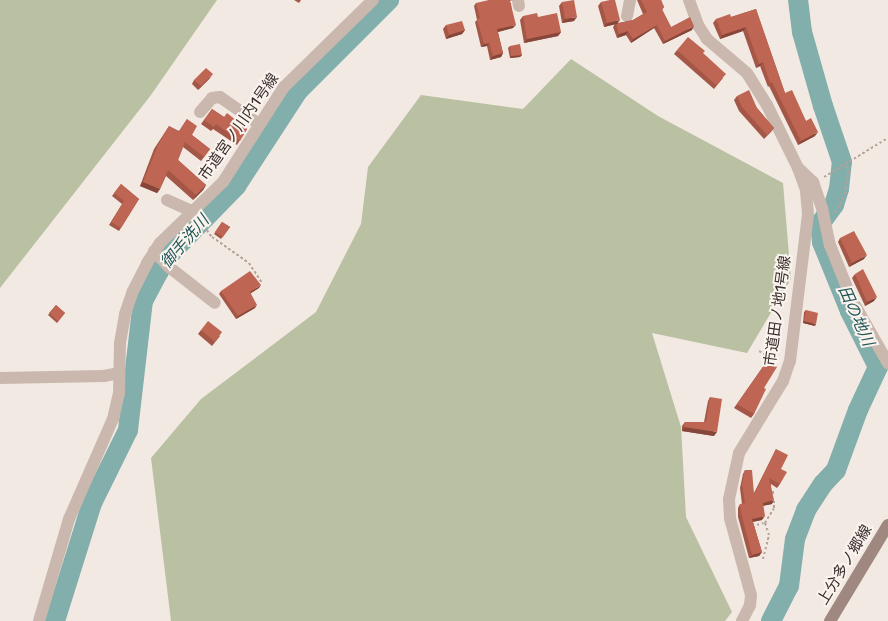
<!DOCTYPE html>
<meta charset="utf-8">
<style>
body{margin:0}
#map{position:relative;width:888px;height:621px;overflow:hidden;background:#f2e9e2;font-family:Rubik,"Noto Sans JP",sans-serif}
div>[style]{position:absolute}
.green>*{inset:0;background:#b9c1a2}
.river>*{height:20px;margin:-10px;padding:0 10px;transform-origin:10px;border-radius:10px;background:#82aeac}
.path>*{height:2px;margin-top:-1px;transform-origin:0;background:repeating-linear-gradient(90deg,#b6a298 0 2.5px,transparent 0 5px)}
.minor>*{height:12px;margin:-6px;padding:0 6px;transform-origin:6px;border-radius:6px;background:#cab8ae}
.secondary>*{height:12px;margin:-6px;padding:0 6px;transform-origin:6px;border-radius:6px;background:#9e887f}
.wall>*{inset:0;background:#a45747}
.shaded-wall>*{inset:0;background:#86473a}
.building>*{inset:0;background:#bf6553}
span{translate:-50% -50%;white-space:nowrap;text-align:center;line-height:1.15;-webkit-text-stroke:4px #faf3ee;paint-order:stroke}
.street-label{font-size:15px;color:#392f2c}
.water-label{font-size:16px;color:#235858;font-style:italic}
</style>
<div id="map">
<div class="green">
<i style="clip-path:polygon(0 0,217px 0,151px 95px,0 288px)"></i>
<i style="clip-path:polygon(571px 59px,658px 116px,783px 183px,791px 279px,747px 353px,652px 333px,681px 427px,686px 517px,732px 612px,725px 621px,171px 621px,151px 458px,201px 399px,316px 312px,361px 224px,368px 167px,421px 95px,523px 109px)"></i>
</div>
<div class="river">
<i style="left:55px;top:621px;width:124px;rotate:-72.6deg"></i>
<i style="left:92px;top:503px;width:81px;rotate:-63.7deg"></i>
<i style="left:128px;top:430px;width:130px;rotate:-83.4deg"></i>
<i style="left:143px;top:301px;width:34px;rotate:-62deg"></i>
<i style="left:159px;top:271px;width:17px;rotate:-59deg"></i>
<i style="left:168px;top:256px;width:98px;rotate:-45.8deg"></i>
<i style="left:236px;top:186px;width:113px;rotate:-56.9deg"></i>
<i style="left:298px;top:91px;width:129px;rotate:-45deg"></i>
<i style="left:771px;top:621px;width:39px;rotate:-63deg"></i>
<i style="left:789px;top:586px;width:47px;rotate:-82.7deg"></i>
<i style="left:795px;top:539px;width:31px;rotate:-69deg"></i>
<i style="left:806px;top:510px;width:31px;rotate:-57deg"></i>
<i style="left:823px;top:484px;width:19px;rotate:-47deg"></i>
<i style="left:836px;top:470px;width:64px;rotate:-69.9deg"></i>
<i style="left:858px;top:410px;width:47px;rotate:-65.1deg"></i>
<i style="left:878px;top:367px;width:63px;rotate:-116.6deg"></i>
<i style="left:850px;top:311px;width:74px;rotate:-112.1deg"></i>
<i style="left:822px;top:242px;width:18px;rotate:-96deg"></i>
<i style="left:820px;top:224px;width:24px;rotate:-54deg"></i>
<i style="left:834px;top:205px;width:17px;rotate:-73deg"></i>
<i style="left:839px;top:189px;width:27px;rotate:-84deg"></i>
<i style="left:842px;top:162px;width:59px;rotate:-108.7deg"></i>
<i style="left:823px;top:106px;width:77px;rotate:-105.8deg"></i>
<i style="left:802px;top:32px;width:32px;rotate:-97deg"></i>
</div>
<div class="path">
<i style="left:824px;top:177px;width:75px;rotate:-31.4deg"></i>
<i style="left:835px;top:213px;width:21px;rotate:-62deg"></i>
<i style="left:845px;top:194px;width:21px;rotate:-82deg"></i>
<i style="left:848px;top:173px;width:10px;rotate:-96deg"></i>
<i style="left:201px;top:222px;width:19px;rotate:54deg"></i>
<i style="left:212px;top:237px;width:45px;rotate:35.1deg"></i>
<i style="left:249px;top:263px;width:24px;rotate:57deg"></i>
<i style="left:759px;top:351px;width:17px;rotate:33deg"></i>
<i style="left:773px;top:360px;width:5px;rotate:-11deg"></i>
<i style="left:773px;top:491px;width:5px;rotate:90deg"></i>
<i style="left:752px;top:526px;width:12px;rotate:-14deg"></i>
<i style="left:763px;top:559px;width:25px;rotate:-76deg"></i>
<i style="left:769px;top:535px;width:13px;rotate:-108deg"></i>
<i style="left:765px;top:523px;width:17px;rotate:-59deg"></i>
<i style="left:774px;top:508px;width:7px;rotate:-90deg"></i>
</div>
<div class="minor">
<i style="left:518px;top:0;width:6px;rotate:81deg"></i>
<i style="left:689px;top:0;width:27px;rotate:70deg"></i>
<i style="left:698px;top:25px;width:17px;rotate:57deg"></i>
<i style="left:707px;top:39px;width:52px;rotate:40.4deg"></i>
<i style="left:747px;top:73px;width:38px;rotate:58deg"></i>
<i style="left:767px;top:105px;width:70px;rotate:63.8deg"></i>
<i style="left:798px;top:168px;width:21px;rotate:43deg"></i>
<i style="left:813px;top:182px;width:28px;rotate:71deg"></i>
<i style="left:822px;top:208px;width:38px;rotate:78deg"></i>
<i style="left:830px;top:245px;width:59px;rotate:68.2deg"></i>
<i style="left:852px;top:300px;width:73px;rotate:60.3deg"></i>
<i style="left:627px;top:16px;width:16px;rotate:-79deg"></i>
<i style="left:200px;top:112px;width:18px;rotate:-49deg"></i>
<i style="left:212px;top:98px;width:8px;rotate:-7deg"></i>
<i style="left:220px;top:97px;width:47px;rotate:34.7deg"></i>
<i style="left:167px;top:200px;width:30px;rotate:24deg"></i>
<i style="left:154px;top:251px;width:22px;rotate:47deg"></i>
<i style="left:169px;top:267px;width:58px;rotate:38deg"></i>
<i style="left:0;top:378px;width:104px;rotate:-1.1deg"></i>
<i style="left:104px;top:376px;width:15px;rotate:-11deg"></i>
<i style="left:39px;top:621px;width:106px;rotate:-73.6deg"></i>
<i style="left:69px;top:519px;width:109px;rotate:-66.3deg"></i>
<i style="left:113px;top:419px;width:26px;rotate:-77deg"></i>
<i style="left:119px;top:394px;width:51px;rotate:-88.9deg"></i>
<i style="left:120px;top:343px;width:29px;rotate:-80deg"></i>
<i style="left:125px;top:314px;width:24px;rotate:-71deg"></i>
<i style="left:133px;top:291px;width:31px;rotate:-63deg"></i>
<i style="left:147px;top:263px;width:24px;rotate:-57deg"></i>
<i style="left:160px;top:243px;width:88px;rotate:-44.1deg"></i>
<i style="left:223px;top:182px;width:112px;rotate:-57.4deg"></i>
<i style="left:283px;top:88px;width:126px;rotate:-44.4deg"></i>
<i style="left:742px;top:621px;width:18px;rotate:-63deg"></i>
<i style="left:750px;top:605px;width:10px;rotate:-84deg"></i>
<i style="left:751px;top:595px;width:80px;rotate:-105.3deg"></i>
<i style="left:730px;top:518px;width:19px;rotate:-93deg"></i>
<i style="left:729px;top:499px;width:47px;rotate:-77.7deg"></i>
<i style="left:739px;top:453px;width:84px;rotate:-58.6deg"></i>
<i style="left:783px;top:381px;width:21px;rotate:-71deg"></i>
<i style="left:790px;top:361px;width:148px;rotate:-83deg"></i>
<i style="left:808px;top:214px;width:24px;rotate:-95deg"></i>
<i style="left:806px;top:190px;width:23px;rotate:-110deg"></i>
</div>
<div class="secondary">
<i style="left:830px;top:621px;width:112px;rotate:-58.9deg"></i>
</div>
<div class="wall">
<i style="clip-path:polygon(294px 0,301px 0,299px 3px)"></i>
<i style="clip-path:polygon(637px 0,661px 0,664px 7px,662px 10px,671px 27px,692px 30px,663px 44px,654px 28px,631px 43px,626px 35px,617px 38px,613px 27px,615px 24px,604px 27px,598px 6px,601px 2px,618px 23px,633px 20px,643px 14px)"></i>
<i style="clip-path:polygon(562px 2px,574px 21px,562px 23px,559px 6px)"></i>
<i style="clip-path:polygon(476px 3px,511px 3px,513px 28px,498px 32px,503px 53px,501px 57px,490px 60px,487px 46px,481px 47px,475px 22px,477px 20px,474px 6px)"></i>
<i style="clip-path:polygon(756px 9px,785px 93px,806px 121px,815px 136px,798px 145px,769px 86px,768px 87px,760px 66px,756px 68px,743px 31px,720px 39px,713px 23px,716px 19px,731px 17px)"></i>
<i style="clip-path:polygon(523px 16px,538px 17px,561px 32px,558px 36px,524px 43px,520px 20px)"></i>
<i style="clip-path:polygon(446px 25px,465px 30px,462px 34px,446px 39px,443px 29px)"></i>
<i style="clip-path:polygon(510px 46px,522px 55px,520px 57px,510px 58px,508px 48px)"></i>
<i style="clip-path:polygon(677px 50px,723px 78px,714px 89px,674px 54px)"></i>
<i style="clip-path:polygon(210px 78px,198px 90px,192px 84px,194px 80px)"></i>
<i style="clip-path:polygon(737px 96px,757px 108px,774px 128px,771px 132px,764px 139px,739px 111px,734px 100px)"></i>
<i style="clip-path:polygon(212px 109px,224px 117px,247px 129px,237px 145px,213px 129px,211px 131px,201px 124px)"></i>
<i style="clip-path:polygon(187px 119px,192px 135px,210px 149px,201px 161px,183px 147px,178px 160px,206px 185px,203px 190px,193px 200px,166px 176px,160px 189px,157px 193px,140px 186px,154px 149px,169px 126px,179px 131px)"></i>
<i style="clip-path:polygon(121px 184px,139px 199px,119px 231px,109px 225px,122px 204px,112px 196px)"></i>
<i style="clip-path:polygon(222px 222px,230px 227px,221px 239px,214px 234px)"></i>
<i style="clip-path:polygon(840px 238px,864px 259px,849px 267px,838px 242px)"></i>
<i style="clip-path:polygon(855px 274px,874px 301px,865px 306px,852px 278px)"></i>
<i style="clip-path:polygon(259px 288px,250px 293px,255px 308px,236px 319px,219px 294px,221px 291px)"></i>
<i style="clip-path:polygon(56px 305px,65px 313px,57px 323px,48px 315px)"></i>
<i style="clip-path:polygon(806px 310px,815px 326px,803px 323px,804px 312px)"></i>
<i style="clip-path:polygon(201px 330px,220px 336px,212px 346px,198px 334px)"></i>
<i style="clip-path:polygon(767px 361px,754px 414px,751px 418px,734px 408px)"></i>
<i style="clip-path:polygon(710px 397px,714px 436px,682px 431px,682px 426px,685px 422px,704px 422px,708px 401px)"></i>
<i style="clip-path:polygon(776px 449px,781px 469px,780px 484px,777px 488px,771px 484px,772px 504px,763px 506px,762px 520px,753px 522px,762px 552px,759px 556px,749px 558px,738px 517px,738px 508px,740px 504px,742px 504px,740px 488px,743px 474px,745px 470px,754px 493px)"></i>
</div>
<div class="shaded-wall">
<i style="clip-path:polygon(577px 17px,574px 21px,562px 23px,565px 19px)"></i>
<i style="clip-path:polygon(620px 20px,617px 24px,604px 27px,607px 23px)"></i>
<i style="clip-path:polygon(516px 25px,513px 28px,494px 33px,497px 29px)"></i>
<i style="clip-path:polygon(657px 25px,654px 28px,631px 43px,633px 39px)"></i>
<i style="clip-path:polygon(694px 26px,692px 30px,663px 44px,665px 41px)"></i>
<i style="clip-path:polygon(746px 27px,743px 31px,720px 39px,722px 35px)"></i>
<i style="clip-path:polygon(465px 30px,462px 34px,446px 39px,449px 35px)"></i>
<i style="clip-path:polygon(628px 31px,626px 35px,617px 38px,619px 34px)"></i>
<i style="clip-path:polygon(561px 32px,558px 36px,524px 43px,527px 39px)"></i>
<i style="clip-path:polygon(489px 43px,487px 46px,481px 47px,484px 44px)"></i>
<i style="clip-path:polygon(503px 53px,501px 57px,490px 60px,493px 56px)"></i>
<i style="clip-path:polygon(522px 55px,520px 57px,510px 58px,511px 56px)"></i>
<i style="clip-path:polygon(763px 62px,760px 66px,756px 68px,759px 64px)"></i>
<i style="clip-path:polygon(213px 74px,210px 78px,198px 90px,201px 86px)"></i>
<i style="clip-path:polygon(818px 132px,815px 136px,798px 145px,801px 141px)"></i>
<i style="clip-path:polygon(143px 182px,160px 189px,157px 193px,140px 186px)"></i>
<i style="clip-path:polygon(206px 185px,203px 190px,193px 200px,196px 195px)"></i>
<i style="clip-path:polygon(867px 255px,864px 259px,849px 267px,852px 263px)"></i>
<i style="clip-path:polygon(261px 285px,259px 288px,248px 295px,250px 292px)"></i>
<i style="clip-path:polygon(877px 297px,874px 301px,865px 306px,867px 302px)"></i>
<i style="clip-path:polygon(257px 305px,255px 308px,236px 319px,238px 316px)"></i>
<i style="clip-path:polygon(804px 321px,816px 324px,815px 326px,803px 323px)"></i>
<i style="clip-path:polygon(684px 427px,717px 432px,714px 436px,682px 431px)"></i>
<i style="clip-path:polygon(774px 500px,772px 504px,760px 506px,763px 503px)"></i>
<i style="clip-path:polygon(765px 516px,762px 520px,750px 522px,752px 519px)"></i>
<i style="clip-path:polygon(762px 552px,759px 556px,749px 558px,752px 555px)"></i>
</div>
<div class="building">
<i style="clip-path:polygon(489px 0,513px 0,510px 1px,516px 25px,497px 29px,503px 53px,493px 56px,489px 43px,484px 44px,477px 19px,480px 18px,476px 3px)"></i>
<i style="clip-path:polygon(574px 0,577px 17px,565px 19px,562px 2px)"></i>
<i style="clip-path:polygon(610px 0,615px 0,620px 20px,607px 23px,601px 2px)"></i>
<i style="clip-path:polygon(641px 0,661px 0,664px 7px,662px 9px,671px 27px,690px 17px,694px 26px,665px 41px,657px 25px,633px 39px,628px 31px,619px 34px,616px 24px,633px 20px,647px 12px)"></i>
<i style="clip-path:polygon(756px 9px,785px 93px,792px 90px,806px 121px,811px 118px,818px 132px,801px 141px,772px 82px,770px 83px,763px 62px,759px 64px,746px 27px,722px 35px,716px 19px,730px 14px,731px 17px)"></i>
<i style="clip-path:polygon(537px 13px,538px 17px,557px 13px,561px 32px,527px 39px,523px 16px)"></i>
<i style="clip-path:polygon(462px 21px,465px 30px,449px 35px,446px 25px)"></i>
<i style="clip-path:polygon(688px 37px,705px 51px,703px 53px,726px 74px,716px 85px,677px 50px)"></i>
<i style="clip-path:polygon(520px 44px,522px 55px,511px 56px,510px 46px)"></i>
<i style="clip-path:polygon(206px 68px,213px 74px,201px 86px,194px 80px)"></i>
<i style="clip-path:polygon(749px 90px,757px 108px,774px 128px,767px 135px,742px 107px,737px 96px)"></i>
<i style="clip-path:polygon(212px 109px,224px 117px,227px 113px,247px 129px,240px 141px,216px 124px,214px 127px,204px 120px)"></i>
<i style="clip-path:polygon(187px 119px,197px 126px,192px 135px,210px 149px,204px 157px,185px 142px,178px 160px,206px 185px,196px 195px,168px 170px,160px 189px,143px 182px,158px 145px,169px 126px,179px 132px)"></i>
<i style="clip-path:polygon(121px 184px,139px 199px,121px 228px,111px 222px,124px 201px,114px 193px)"></i>
<i style="clip-path:polygon(222px 222px,230px 227px,223px 237px,215px 232px)"></i>
<i style="clip-path:polygon(854px 231px,867px 255px,852px 263px,840px 238px)"></i>
<i style="clip-path:polygon(863px 269px,877px 297px,867px 302px,855px 274px)"></i>
<i style="clip-path:polygon(250px 271px,261px 285px,250px 292px,257px 305px,238px 316px,221px 291px)"></i>
<i style="clip-path:polygon(56px 305px,65px 313px,58px 321px,49px 313px)"></i>
<i style="clip-path:polygon(806px 310px,818px 313px,816px 324px,804px 321px)"></i>
<i style="clip-path:polygon(208px 321px,222px 332px,215px 342px,201px 330px)"></i>
<i style="clip-path:polygon(767px 361px,777px 367px,764px 388px,766px 389px,754px 414px,737px 404px)"></i>
<i style="clip-path:polygon(710px 397px,722px 399px,717px 432px,684px 427px,685px 422px,706px 422px)"></i>
<i style="clip-path:polygon(776px 449px,788px 455px,781px 469px,787px 472px,780px 484px,769px 478px,774px 500px,763px 503px,765px 516px,752px 519px,762px 552px,752px 555px,741px 513px,740px 504px,745px 503px,742px 484px,745px 470px,752px 470px,754px 494px)"></i>
</div>
<div class="street-label">
<span style="left:239px;top:127px;rotate:-55deg">市道宮ノ川内1号線</span>
<span style="left:778px;top:311px;rotate:-82deg">市道田ノ地1号線</span>
<span style="left:845px;top:565px;rotate:-59deg">上分多ノ郷線</span>
</div>
<div class="water-label">
<span style="left:185px;top:242px;rotate:-49deg">御手洗川</span>
<span style="left:856px;top:316px;rotate:66deg">田の地川</span>
</div>
</div>
